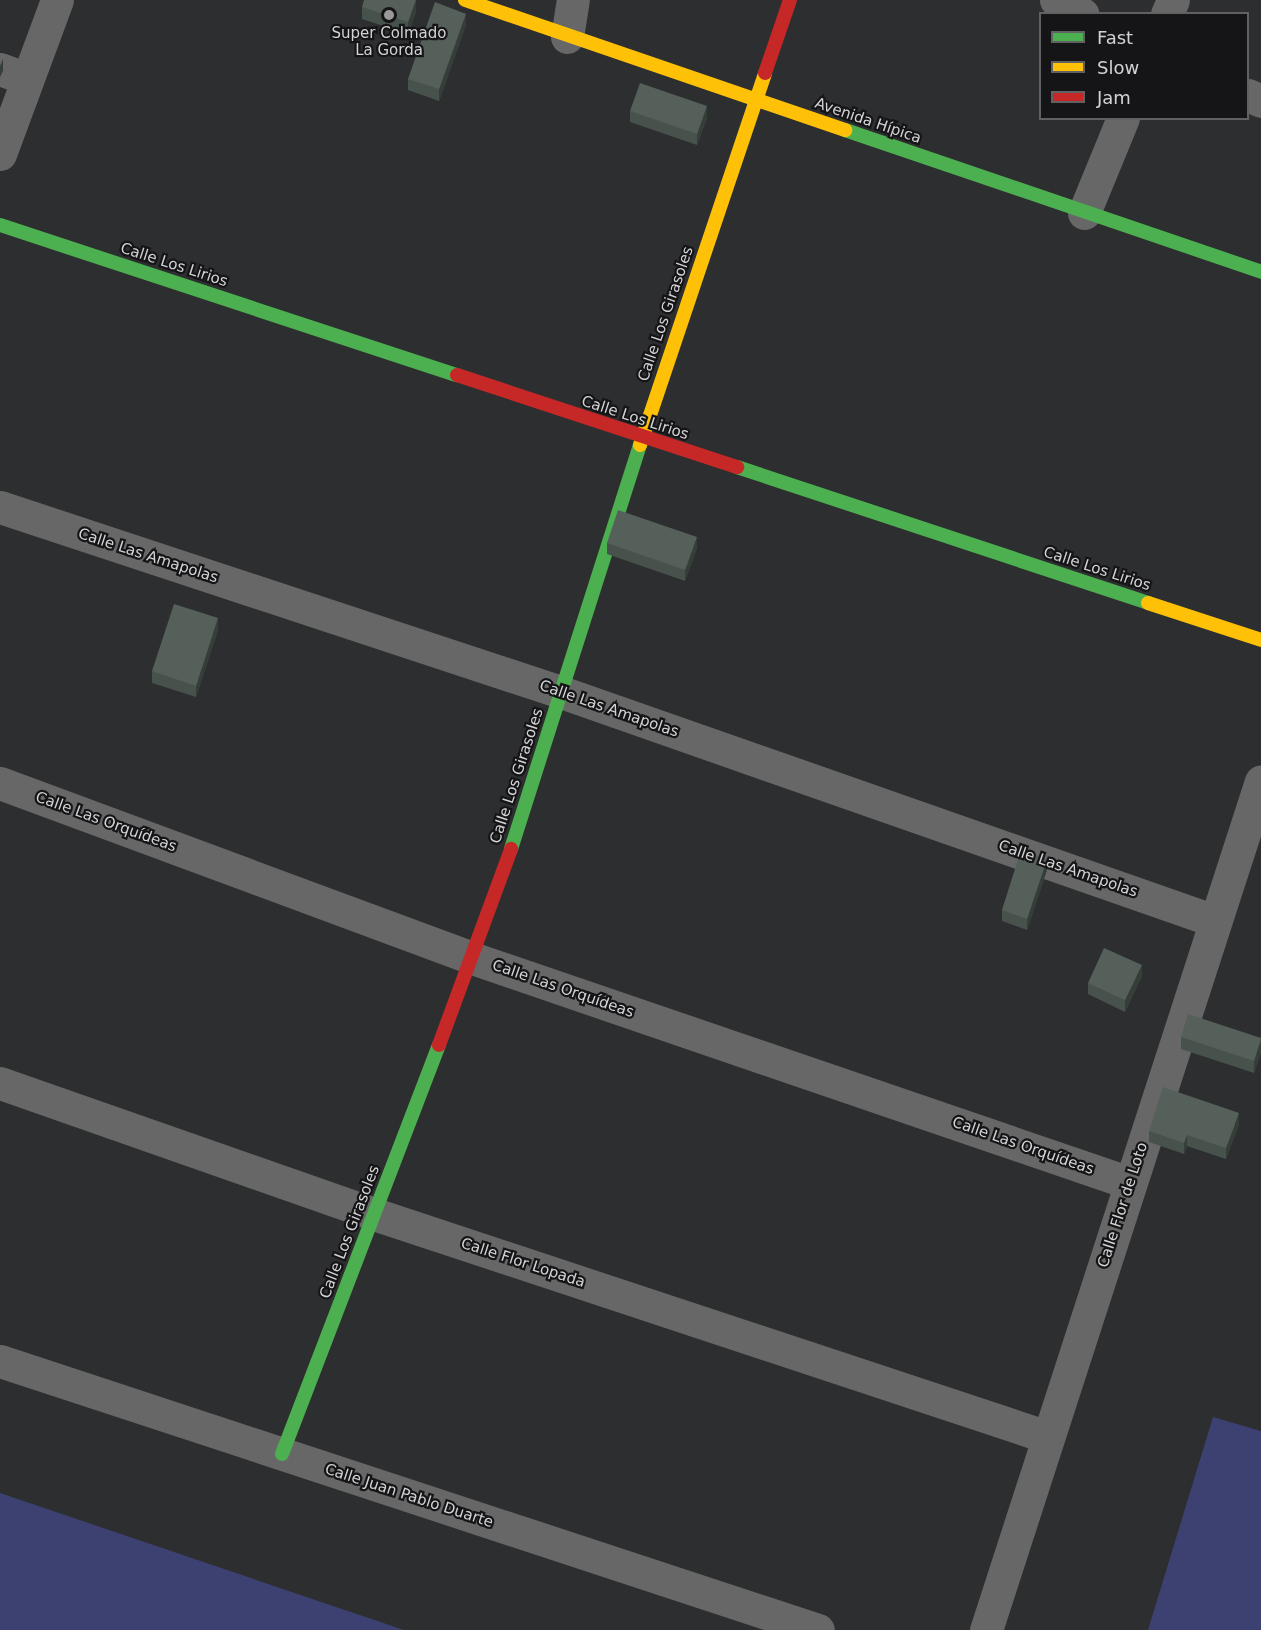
<!DOCTYPE html>
<meta charset="utf-8">
<style>
body{margin:0}
#map{position:relative;width:1261px;height:1630px;overflow:hidden;background:#2d2e2f;font-family:"DejaVu Sans",sans-serif}
div>[style]{position:absolute}
.green>*{inset:0;background:#3d4172}
.street>*{height:33px;margin:-16.5px;padding:0 16.5px;transform-origin:16.5px;border-radius:16.5px;background:#676767}
.fast>*{height:14px;margin:-7px;padding:0 7px;transform-origin:7px;border-radius:7px;background:#4caf50}
.slow>*{height:14px;margin:-7px;padding:0 7px;transform-origin:7px;border-radius:7px;background:#ffc107}
.jam>*{height:14px;margin:-7px;padding:0 7px;transform-origin:7px;border-radius:7px;background:#c62828}
.wall>*{inset:0;background:#47524c}
.shaded-wall>*{inset:0;background:#363e3a}
.building>*{inset:0;background:#56605b}
.dots>*{width:16px;height:16px;translate:-50% -50%;box-sizing:border-box;border:3px solid #151517;border-radius:50%}
span{translate:-50% -50%;white-space:nowrap;text-align:center;line-height:1.15;-webkit-text-stroke:4.5px #151517;paint-order:stroke}
.poi-label{font-size:15px;color:#d3d3d5}
.street-label{font-size:15px;color:#d3d3d5}
.legend{position:absolute;left:1039px;top:12px;width:210px;height:108px;box-sizing:border-box;background:#151517;border:2px solid #616163;margin:0;padding:8px 10px;list-style:none;font-size:18px;color:#d3d3d5}
.legend li{display:flex;align-items:center;gap:12px;height:30px}
.legend b{width:30px;border:2px solid #616163}
</style>
<div id="map">
<div class="green">
<i style="clip-path:polygon(1213px 1417px,1261px 1431px,1261px 1630px,1148px 1630px)"></i>
<i style="clip-path:polygon(0 1493px,404px 1630px,0 1630px)"></i>
</div>
<div class="street">
<i style="left:1056px;top:0;width:30px;rotate:28deg"></i>
<i style="left:1167px;top:14px;width:15px;rotate:-67deg"></i>
<i style="left:567px;top:37px;width:37px;rotate:-81deg"></i>
<i style="left:0;top:69px;width:29px;rotate:20deg"></i>
<i style="left:1248px;top:95px;width:14px;rotate:25deg"></i>
<i style="left:0;top:154px;width:164px;rotate:-69.7deg"></i>
<i style="left:1084px;top:213px;width:103px;rotate:-67.7deg"></i>
<i style="left:0;top:507px;width:591px;rotate:18.25deg"></i>
<i style="left:561px;top:692px;width:693px;rotate:19.3deg"></i>
<i style="left:0;top:783px;width:503px;rotate:20.34deg"></i>
<i style="left:472px;top:958px;width:695px;rotate:18.88deg"></i>
<i style="left:0;top:1083px;width:396px;rotate:19.3deg"></i>
<i style="left:374px;top:1214px;width:710px;rotate:18.31deg"></i>
<i style="left:0;top:1361px;width:861px;rotate:18.2deg"></i>
<i style="left:986px;top:1630px;width:892px;rotate:-72.05deg"></i>
</div>
<div class="fast">
<i style="left:845px;top:130px;width:440px;rotate:18.8deg"></i>
<i style="left:0;top:225px;width:481px;rotate:18.2deg"></i>
<i style="left:737px;top:467px;width:433px;rotate:18.3deg"></i>
<i style="left:511px;top:849px;width:424px;rotate:-72.3deg"></i>
<i style="left:282px;top:1454px;width:438px;rotate:-69deg"></i>
</div>
<div class="slow">
<i style="left:465px;top:0;width:402px;rotate:18.9deg"></i>
<i style="left:640px;top:445px;width:392px;rotate:-71.4deg"></i>
<i style="left:1148px;top:603px;width:119px;rotate:18.1deg"></i>
</div>
<div class="jam">
<i style="left:765px;top:73px;width:77px;rotate:-71.1deg"></i>
<i style="left:457px;top:375px;width:295px;rotate:18.2deg"></i>
<i style="left:439px;top:1045px;width:209px;rotate:-69.8deg"></i>
</div>
<div class="wall">
<i style="clip-path:polygon(362px 7px,416px 12px,408px 34px,362px 19px)"></i>
<i style="clip-path:polygon(466px 25px,439px 101px,408px 90px,408px 79px)"></i>
<i style="clip-path:polygon(630px 111px,707px 118px,697px 145px,630px 122px)"></i>
<i style="clip-path:polygon(607px 543px,697px 548px,685px 581px,607px 554px)"></i>
<i style="clip-path:polygon(218px 630px,196px 697px,152px 683px,152px 671px)"></i>
<i style="clip-path:polygon(1047px 870px,1027px 930px,1002px 921px,1002px 910px)"></i>
<i style="clip-path:polygon(1142px 976px,1125px 1012px,1088px 994px,1088px 983px)"></i>
<i style="clip-path:polygon(1181px 1037px,1261px 1038px,1261px 1052px,1254px 1073px,1181px 1049px)"></i>
<i style="clip-path:polygon(1239px 1124px,1226px 1159px,1187px 1146px,1184px 1154px,1149px 1142px,1149px 1131px)"></i>
</div>
<div class="shaded-wall">
<i style="clip-path:polygon(416px 0,416px 12px,408px 34px,408px 22px)"></i>
<i style="clip-path:polygon(466px 14px,466px 25px,439px 101px,439px 89px)"></i>
<i style="clip-path:polygon(3px 59px,3px 71px,0 77px,0 66px)"></i>
<i style="clip-path:polygon(707px 106px,707px 118px,697px 145px,697px 134px)"></i>
<i style="clip-path:polygon(697px 537px,697px 548px,685px 581px,685px 570px)"></i>
<i style="clip-path:polygon(218px 618px,218px 630px,196px 697px,196px 686px)"></i>
<i style="clip-path:polygon(1047px 859px,1047px 870px,1027px 930px,1027px 919px)"></i>
<i style="clip-path:polygon(1142px 965px,1142px 976px,1125px 1012px,1125px 1000px)"></i>
<i style="clip-path:polygon(1261px 1040px,1261px 1052px,1254px 1073px,1254px 1061px)"></i>
<i style="clip-path:polygon(1239px 1113px,1239px 1124px,1226px 1159px,1226px 1148px)"></i>
<i style="clip-path:polygon(1187px 1135px,1187px 1146px,1184px 1154px,1184px 1143px)"></i>
</div>
<div class="building">
<i style="clip-path:polygon(364px 0,416px 0,408px 22px,362px 7px)"></i>
<i style="clip-path:polygon(435px 2px,466px 14px,439px 89px,408px 79px)"></i>
<i style="clip-path:polygon(640px 83px,707px 106px,697px 134px,630px 111px)"></i>
<i style="clip-path:polygon(618px 510px,697px 537px,685px 570px,607px 543px)"></i>
<i style="clip-path:polygon(174px 604px,218px 618px,196px 686px,152px 671px)"></i>
<i style="clip-path:polygon(1021px 850px,1047px 859px,1027px 919px,1002px 910px)"></i>
<i style="clip-path:polygon(1104px 948px,1142px 965px,1125px 1000px,1088px 983px)"></i>
<i style="clip-path:polygon(1188px 1014px,1261px 1038px,1254px 1061px,1181px 1037px)"></i>
<i style="clip-path:polygon(1163px 1087px,1239px 1113px,1226px 1148px,1187px 1135px,1184px 1143px,1149px 1131px)"></i>
</div>
<div class="dots">
<i style="left:389px;top:15px;background:#99999b"></i>
</div>
<div class="poi-label">
<span style="left:389px;top:42px">Super Colmado<br>La Gorda</span>
</div>
<div class="street-label">
<span style="left:868px;top:121px;rotate:19deg">Avenida Hípica</span>
<span style="left:174px;top:265px;rotate:18deg">Calle Los Lirios</span>
<span style="left:666px;top:314px;rotate:-71deg">Calle Los Girasoles</span>
<span style="left:635px;top:418px;rotate:18deg">Calle Los Lirios</span>
<span style="left:148px;top:556px;rotate:18deg">Calle Las Amapolas</span>
<span style="left:1097px;top:569px;rotate:18deg">Calle Los Lirios</span>
<span style="left:609px;top:709px;rotate:19deg">Calle Las Amapolas</span>
<span style="left:517px;top:776px;rotate:-72deg">Calle Los Girasoles</span>
<span style="left:106px;top:822px;rotate:20deg">Calle Las Orquídeas</span>
<span style="left:1068px;top:869px;rotate:19deg">Calle Las Amapolas</span>
<span style="left:563px;top:989px;rotate:19deg">Calle Las Orquídeas</span>
<span style="left:1023px;top:1146px;rotate:19deg">Calle Las Orquídeas</span>
<span style="left:1123px;top:1205px;rotate:-72deg">Calle Flor de Loto</span>
<span style="left:350px;top:1232px;rotate:-69deg">Calle Los Girasoles</span>
<span style="left:523px;top:1263px;rotate:18deg">Calle Flor Lopada</span>
<span style="left:409px;top:1496px;rotate:18deg">Calle Juan Pablo Duarte</span>
</div>
<ul class="legend">
<li><b style="height:8px;background:#4caf50"></b>Fast</li>
<li><b style="height:8px;background:#ffc107"></b>Slow</li>
<li><b style="height:8px;background:#c62828"></b>Jam</li>
</ul>
</div>
